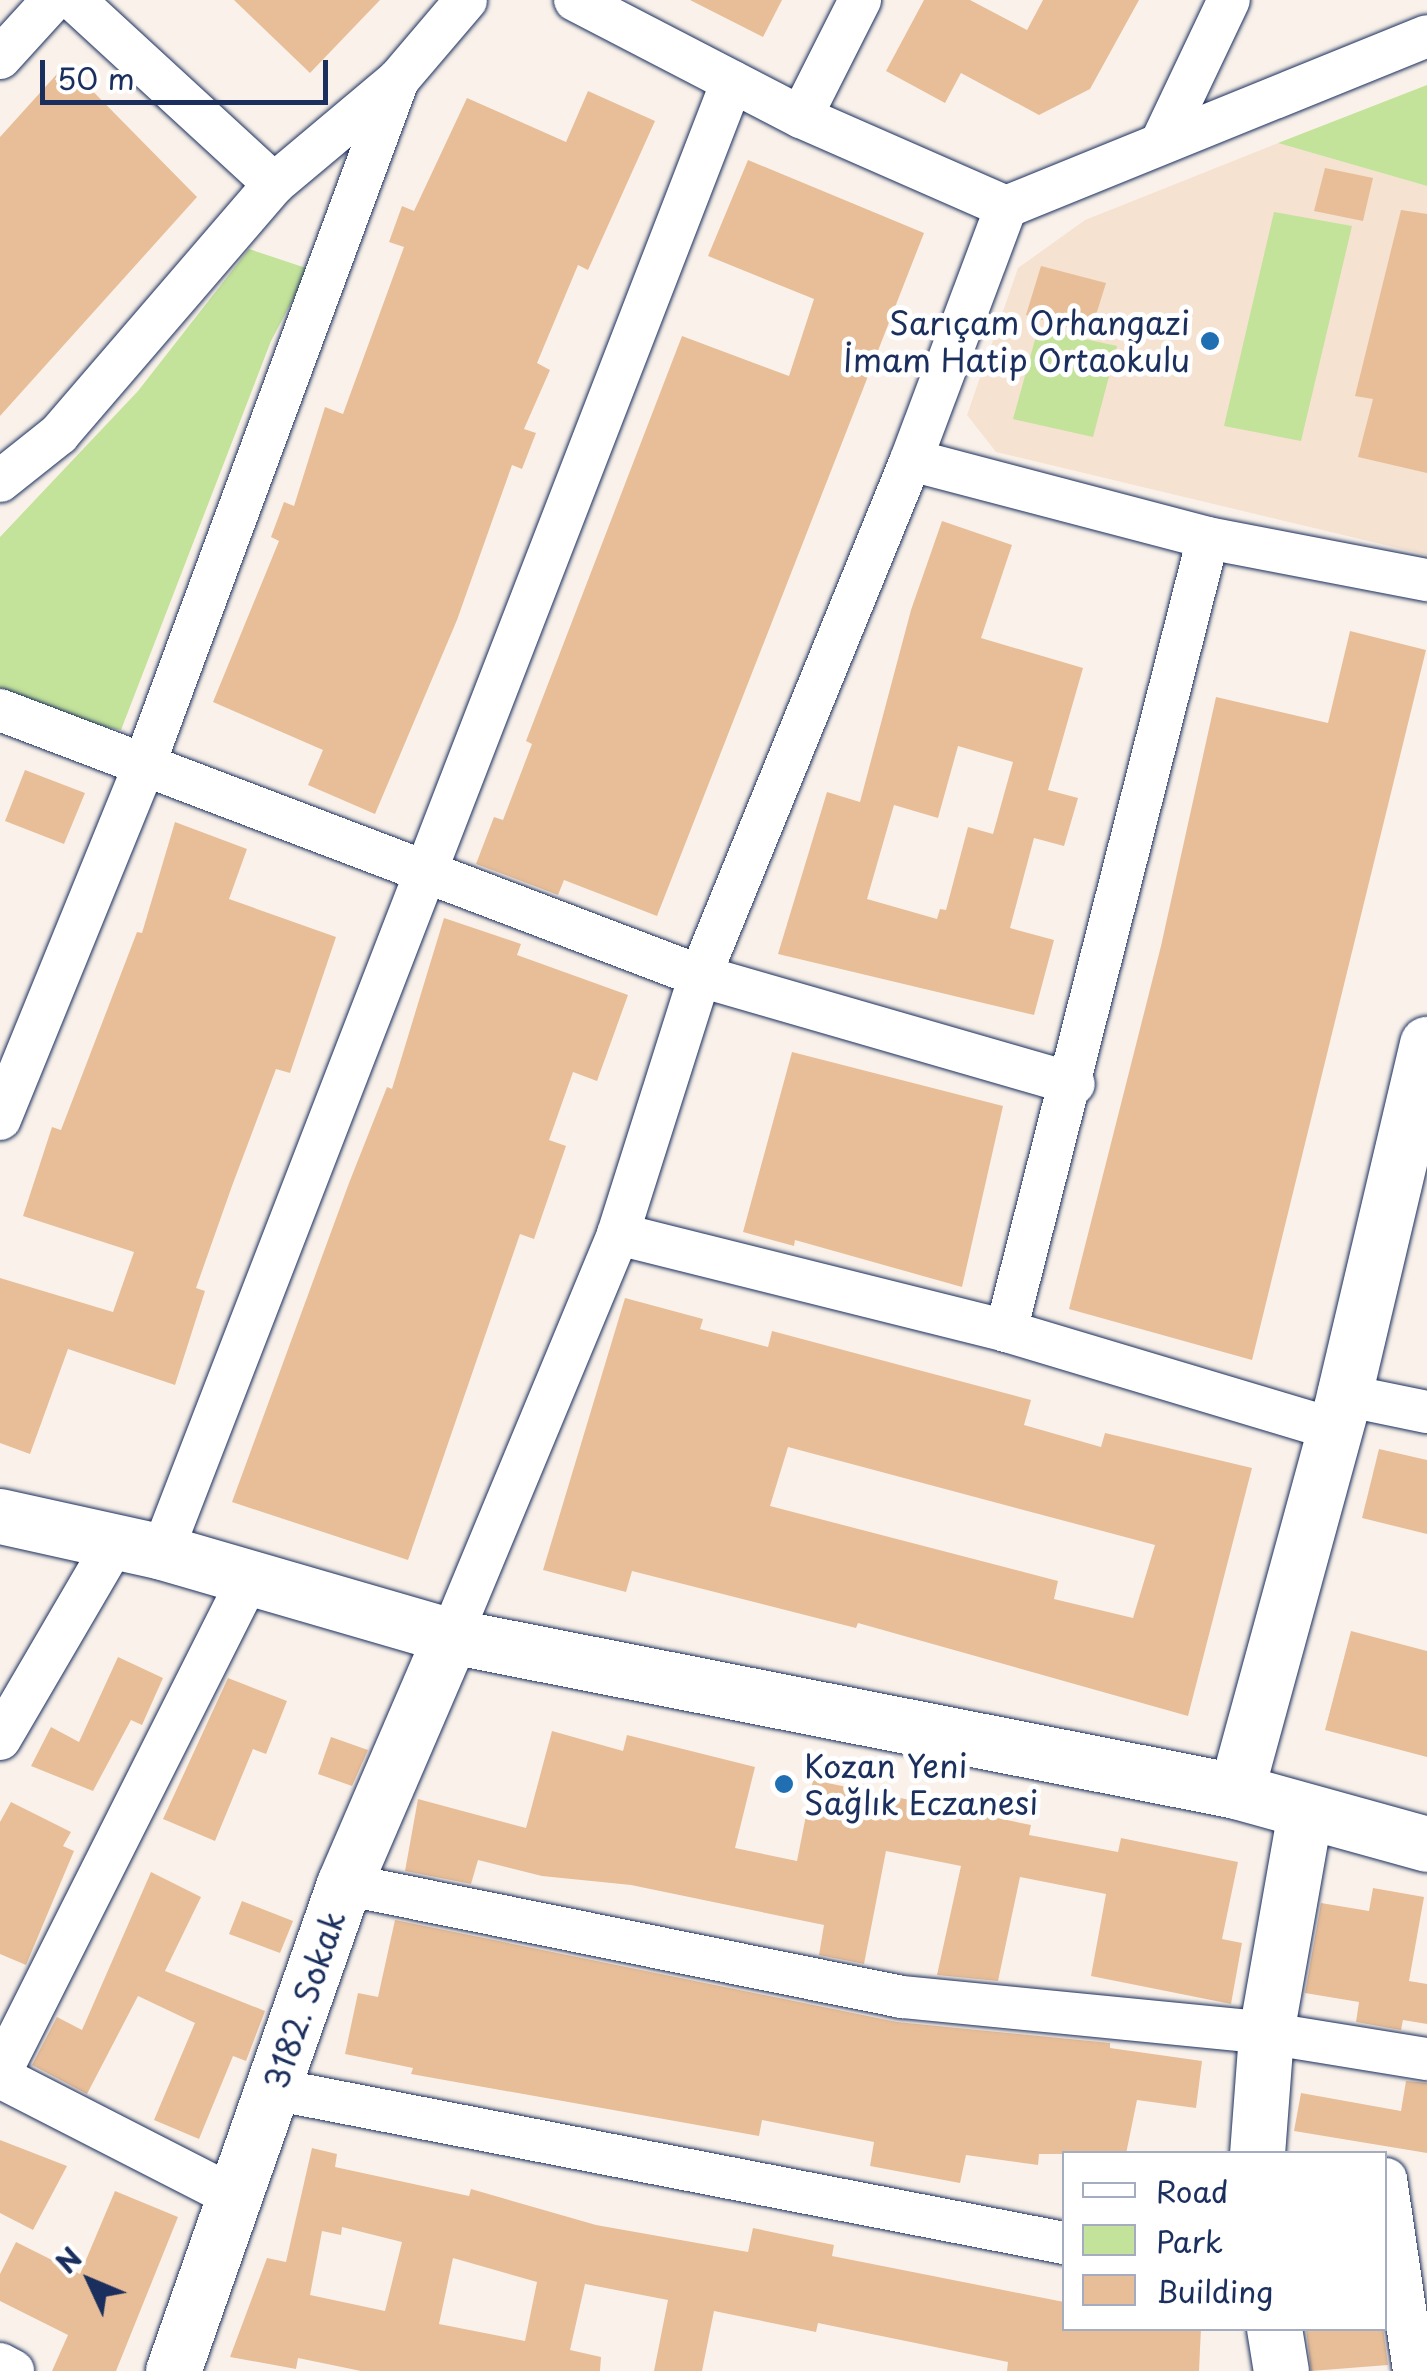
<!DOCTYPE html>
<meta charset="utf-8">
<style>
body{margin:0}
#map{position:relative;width:1427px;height:2371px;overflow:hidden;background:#faf2ea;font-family:"Playpen Sans",sans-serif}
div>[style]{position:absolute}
.built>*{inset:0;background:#f5e2d1}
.green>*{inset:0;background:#c3e29a}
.building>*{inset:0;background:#e8be98}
.roads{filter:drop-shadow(0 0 2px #1b2f5e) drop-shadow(0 0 2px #1b2f5e)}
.street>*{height:42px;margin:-21px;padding:0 21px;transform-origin:21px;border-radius:21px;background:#fff}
.secondary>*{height:55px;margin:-27.5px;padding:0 27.5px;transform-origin:27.5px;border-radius:27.5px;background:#fff}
.dots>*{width:28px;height:28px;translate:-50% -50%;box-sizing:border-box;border:5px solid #fff;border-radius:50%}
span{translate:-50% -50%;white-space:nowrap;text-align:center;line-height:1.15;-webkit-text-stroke:10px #fff;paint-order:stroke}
.poi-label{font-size:32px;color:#1b2f5e}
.right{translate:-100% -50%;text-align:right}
.left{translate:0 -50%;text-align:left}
.street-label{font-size:32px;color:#1b2f5e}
.legend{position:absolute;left:1062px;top:2151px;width:325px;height:180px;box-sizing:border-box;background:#fff;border:2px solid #a4acbf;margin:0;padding:12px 18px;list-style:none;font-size:30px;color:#1b2f5e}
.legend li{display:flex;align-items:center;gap:20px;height:50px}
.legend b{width:50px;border:2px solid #a4acbf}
.north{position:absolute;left:40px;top:2231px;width:100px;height:100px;-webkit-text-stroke:8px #fff;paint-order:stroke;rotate:314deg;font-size:28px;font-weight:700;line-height:40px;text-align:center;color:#1b2f5e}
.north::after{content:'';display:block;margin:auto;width:35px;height:45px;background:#1b2f5e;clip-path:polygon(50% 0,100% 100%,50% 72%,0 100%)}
.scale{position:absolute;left:40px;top:60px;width:288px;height:45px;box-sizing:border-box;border:5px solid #1b2f5e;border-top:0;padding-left:12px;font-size:30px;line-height:35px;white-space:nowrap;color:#1b2f5e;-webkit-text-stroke:8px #fff;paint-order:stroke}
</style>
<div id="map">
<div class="built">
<i style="clip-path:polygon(1278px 143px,1427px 186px,1427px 555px,996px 452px,967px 415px,1018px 268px,1085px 220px)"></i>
</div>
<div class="green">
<i style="clip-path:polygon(1427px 85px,1427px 186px,1278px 143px)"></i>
<i style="clip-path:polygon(1274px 212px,1352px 226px,1301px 441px,1224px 426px)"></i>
<i style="clip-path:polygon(249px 249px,309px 269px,271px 341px,121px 730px,29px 711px,0 696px,0 537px,138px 391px)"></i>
<i style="clip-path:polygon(1038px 329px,1117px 346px,1093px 437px,1013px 419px)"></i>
</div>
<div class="building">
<i style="clip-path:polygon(234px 0,380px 0,310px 73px)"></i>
<i style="clip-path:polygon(690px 0,782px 0,763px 37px)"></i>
<i style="clip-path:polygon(924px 0,970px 0,1027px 30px,1043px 0,1139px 0,1090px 89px,1039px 115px,961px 73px,945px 103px,886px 71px)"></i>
<i style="clip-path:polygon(66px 64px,197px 197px,0 416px,0 137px)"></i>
<i style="clip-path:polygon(588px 91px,655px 121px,588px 270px,578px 265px,537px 363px,550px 370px,524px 429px,536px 433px,522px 469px,512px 465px,457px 620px,375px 814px,308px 785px,323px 750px,213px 702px,279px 541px,271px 537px,284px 502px,294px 506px,325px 407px,343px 414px,404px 247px,389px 242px,402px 206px,414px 211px,467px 98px,566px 142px)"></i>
<i style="clip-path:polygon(748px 160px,924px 233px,657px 916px,564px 880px,558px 895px,476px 864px,494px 817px,503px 820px,532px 744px,526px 741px,682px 336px,789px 376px,814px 299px,708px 256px)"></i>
<i style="clip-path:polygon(1325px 168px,1373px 178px,1363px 221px,1314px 211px)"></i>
<i style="clip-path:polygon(1401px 210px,1427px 214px,1427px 473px,1358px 457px,1373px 399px,1355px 396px)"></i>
<i style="clip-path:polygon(1041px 266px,1106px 283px,1090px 334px,1026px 315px)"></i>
<i style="clip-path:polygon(evenodd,942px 521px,1012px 545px,981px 638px,1083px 668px,1048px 790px,1078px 798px,1064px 846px,1034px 838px,1010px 928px,1054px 940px,1034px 1015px,778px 954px,827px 792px,860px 802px,911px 610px,942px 521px,958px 746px,1013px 762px,993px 834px,968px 827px,946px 910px,940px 909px,937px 919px,867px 899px,894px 805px,938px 818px,958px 746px)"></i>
<i style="clip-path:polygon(1350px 631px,1426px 650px,1252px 1360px,1069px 1309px,1161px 946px,1216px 697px,1328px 723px)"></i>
<i style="clip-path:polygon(25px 770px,85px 793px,64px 844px,5px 821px)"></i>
<i style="clip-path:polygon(175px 822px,247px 849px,229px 899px,336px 937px,290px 1073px,276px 1069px,232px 1186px,196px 1288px,205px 1291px,175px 1385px,68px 1349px,30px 1454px,0 1443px,0 1278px,113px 1312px,134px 1252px,23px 1216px,52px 1127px,61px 1130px,137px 932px,142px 933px)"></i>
<i style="clip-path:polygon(444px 918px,521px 944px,517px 955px,628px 995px,597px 1081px,573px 1072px,549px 1140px,566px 1146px,534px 1239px,520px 1234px,408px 1560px,232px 1502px,349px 1183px,387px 1087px,392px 1089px)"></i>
<i style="clip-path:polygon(792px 1052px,1003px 1106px,962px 1287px,795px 1240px,794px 1246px,743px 1232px)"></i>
<i style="clip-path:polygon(evenodd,625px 1298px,703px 1319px,700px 1329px,768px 1347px,772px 1331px,1031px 1400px,1024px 1425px,1101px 1447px,1105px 1433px,1252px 1468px,1188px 1716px,858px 1623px,856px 1628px,632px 1571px,626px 1592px,543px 1570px,625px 1298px,788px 1447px,1155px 1545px,1133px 1618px,1054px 1599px,1058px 1581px,770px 1506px,788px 1447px)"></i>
<i style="clip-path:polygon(1379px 1449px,1427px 1460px,1427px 1534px,1362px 1518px)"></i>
<i style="clip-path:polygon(1351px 1631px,1427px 1651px,1427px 1757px,1325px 1730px)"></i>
<i style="clip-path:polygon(118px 1657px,163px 1678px,142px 1725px,131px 1720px,93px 1791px,31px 1766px,51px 1727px,79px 1742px)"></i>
<i style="clip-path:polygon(228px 1678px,287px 1701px,266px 1754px,253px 1749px,215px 1841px,163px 1819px)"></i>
<i style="clip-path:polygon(552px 1731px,623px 1751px,627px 1735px,755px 1767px,735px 1848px,797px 1861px,813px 1780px,1031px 1825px,1029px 1835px,1118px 1852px,1121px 1838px,1238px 1862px,1222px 1939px,1242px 1943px,1231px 2004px,1091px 1976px,1106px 1894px,1020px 1877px,998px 1981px,937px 1975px,961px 1866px,886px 1851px,864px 1964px,819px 1955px,824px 1925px,631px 1885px,542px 1876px,478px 1860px,471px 1884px,405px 1871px,418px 1799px,526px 1828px)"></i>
<i style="clip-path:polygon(331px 1737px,368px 1750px,352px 1786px,318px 1774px)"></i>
<i style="clip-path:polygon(11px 1802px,71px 1832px,63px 1846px,74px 1851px,26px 1965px,0 1954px,0 1822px)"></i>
<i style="clip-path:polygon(151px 1872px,201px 1897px,165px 1971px,265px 2011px,246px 2061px,233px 2056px,199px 2139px,154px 2120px,195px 2023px,138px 1996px,87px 2094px,32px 2065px,57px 2017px,82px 2030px)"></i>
<i style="clip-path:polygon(1373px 1888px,1424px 1897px,1409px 1981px,1427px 1984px,1427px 2024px,1403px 2020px,1401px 2030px,1356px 2022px,1359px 2002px,1305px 1993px,1321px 1903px,1369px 1911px)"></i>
<i style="clip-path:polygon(242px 1901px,293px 1921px,280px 1953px,229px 1934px)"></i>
<i style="clip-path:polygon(395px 1920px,897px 2022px,1110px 2043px,1110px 2048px,1202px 2061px,1196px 2108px,1137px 2100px,1126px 2154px,1039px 2154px,1038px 2165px,966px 2155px,960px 2183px,870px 2166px,874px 2142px,762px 2120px,759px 2136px,411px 2074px,413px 2068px,345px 2054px,358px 1993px,378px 1997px)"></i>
<i style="clip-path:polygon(1406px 2081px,1427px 2083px,1427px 2153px,1294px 2131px,1301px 2093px,1401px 2111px)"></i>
<i style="clip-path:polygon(0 2140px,67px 2166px,33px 2230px,0 2213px)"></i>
<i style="clip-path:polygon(evenodd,312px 2148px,337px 2154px,335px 2167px,469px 2196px,471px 2189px,596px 2225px,748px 2252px,753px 2228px,834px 2245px,832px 2256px,1064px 2302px,1064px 2328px,1201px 2328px,1199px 2371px,1007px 2371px,1008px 2362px,818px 2323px,816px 2332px,714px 2311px,702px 2371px,654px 2371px,668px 2300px,585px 2284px,570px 2350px,601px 2357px,600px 2371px,361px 2371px,298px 2358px,296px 2369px,230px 2357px,267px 2258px,286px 2262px,312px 2148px,342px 2227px,402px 2242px,385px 2311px,310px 2295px,322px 2231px,341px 2235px,342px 2227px,312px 2148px,453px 2258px,537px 2282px,525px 2341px,439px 2324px,453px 2258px)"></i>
<i style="clip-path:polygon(115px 2191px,178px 2217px,116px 2371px,52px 2371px,68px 2335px,0 2301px,0 2274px,16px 2242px,80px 2274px)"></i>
<i style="clip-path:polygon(1306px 2328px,1383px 2328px,1388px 2365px,1311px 2371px)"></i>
</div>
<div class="roads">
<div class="street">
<i style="left:74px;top:0;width:272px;rotate:42.6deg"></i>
<i style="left:575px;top:0;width:254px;rotate:27.4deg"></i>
<i style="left:801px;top:117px;width:224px;rotate:23.7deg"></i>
<i style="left:1006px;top:207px;width:454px;rotate:-22.1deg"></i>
<i style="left:0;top:58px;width:79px;rotate:-47.6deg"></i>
<i style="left:801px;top:117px;width:131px;rotate:-63.2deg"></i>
<i style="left:1161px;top:143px;width:158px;rotate:-64.6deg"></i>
<i style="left:911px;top:460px;width:307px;rotate:14.7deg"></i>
<i style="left:1208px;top:538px;width:223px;rotate:10.9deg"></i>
<i style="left:0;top:481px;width:75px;rotate:-38.5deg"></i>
<i style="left:59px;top:434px;width:330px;rotate:-49.3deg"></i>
<i style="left:274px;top:184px;width:162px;rotate:-40deg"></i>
<i style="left:398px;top:80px;width:105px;rotate:-49.6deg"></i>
<i style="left:0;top:710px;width:749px;rotate:20.81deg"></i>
<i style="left:700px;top:976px;width:389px;rotate:16.1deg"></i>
<i style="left:0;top:1119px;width:379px;rotate:-67.8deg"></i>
<i style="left:143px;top:768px;width:734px;rotate:-69.66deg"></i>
<i style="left:618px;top:1234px;width:400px;rotate:14deg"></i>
<i style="left:1006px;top:1331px;width:340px;rotate:16.7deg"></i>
<i style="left:1006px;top:1331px;width:818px;rotate:-75.71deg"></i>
<i style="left:1344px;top:1395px;width:85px;rotate:11.6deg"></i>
<i style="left:162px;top:1552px;width:1577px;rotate:-68.81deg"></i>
<i style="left:451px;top:1636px;width:435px;rotate:-67.4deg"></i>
<i style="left:618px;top:1234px;width:271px;rotate:-72.4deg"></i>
<i style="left:700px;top:976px;width:557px;rotate:-67.76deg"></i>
<i style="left:911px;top:460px;width:270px;rotate:-69.4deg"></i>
<i style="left:0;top:1739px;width:228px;rotate:-59.7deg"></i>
<i style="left:344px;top:1884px;width:569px;rotate:11.45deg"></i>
<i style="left:902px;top:1997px;width:366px;rotate:5.6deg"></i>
<i style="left:1266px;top:2033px;width:163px;rotate:9.2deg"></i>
<i style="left:0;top:2073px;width:554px;rotate:-63.3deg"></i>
<i style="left:0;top:2077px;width:265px;rotate:27.1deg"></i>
<i style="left:273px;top:2089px;width:806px;rotate:11.02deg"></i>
<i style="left:1386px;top:2179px;width:194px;rotate:81.7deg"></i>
<i style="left:0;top:2364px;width:15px;rotate:28deg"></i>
</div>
<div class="secondary">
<i style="left:0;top:1516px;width:166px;rotate:12.5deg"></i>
<i style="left:162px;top:1552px;width:301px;rotate:16.2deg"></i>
<i style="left:451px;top:1636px;width:800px;rotate:11.17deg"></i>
<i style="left:1236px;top:1791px;width:198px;rotate:15.5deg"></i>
<i style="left:1236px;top:1791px;width:410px;rotate:-74.7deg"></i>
<i style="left:1344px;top:1395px;width:361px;rotate:-76.7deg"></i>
<i style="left:1257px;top:2154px;width:121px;rotate:-85.7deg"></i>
<i style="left:1266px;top:2033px;width:224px;rotate:-80deg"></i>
<i style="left:1274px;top:2328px;width:44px;rotate:80.8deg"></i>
<i style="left:173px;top:2371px;width:516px;rotate:-70.65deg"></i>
<i style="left:344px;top:1884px;width:270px;rotate:-66.7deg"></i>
</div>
</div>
<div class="dots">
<i style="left:1210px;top:341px;background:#1f6fb2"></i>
<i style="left:784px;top:1784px;background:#1f6fb2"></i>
</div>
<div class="poi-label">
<span class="right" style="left:1190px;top:341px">Sarıçam Orhangazi<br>İmam Hatip Ortaokulu</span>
<span class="left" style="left:804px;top:1784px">Kozan Yeni<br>Sağlık Eczanesi</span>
</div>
<div class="street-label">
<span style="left:304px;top:2000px;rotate:-71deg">3182. Sokak</span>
</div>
<ul class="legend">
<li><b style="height:12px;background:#fff"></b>Road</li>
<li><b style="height:28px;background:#c3e29a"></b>Park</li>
<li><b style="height:28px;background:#e8be98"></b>Building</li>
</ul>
<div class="north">N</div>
<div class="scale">50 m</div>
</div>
